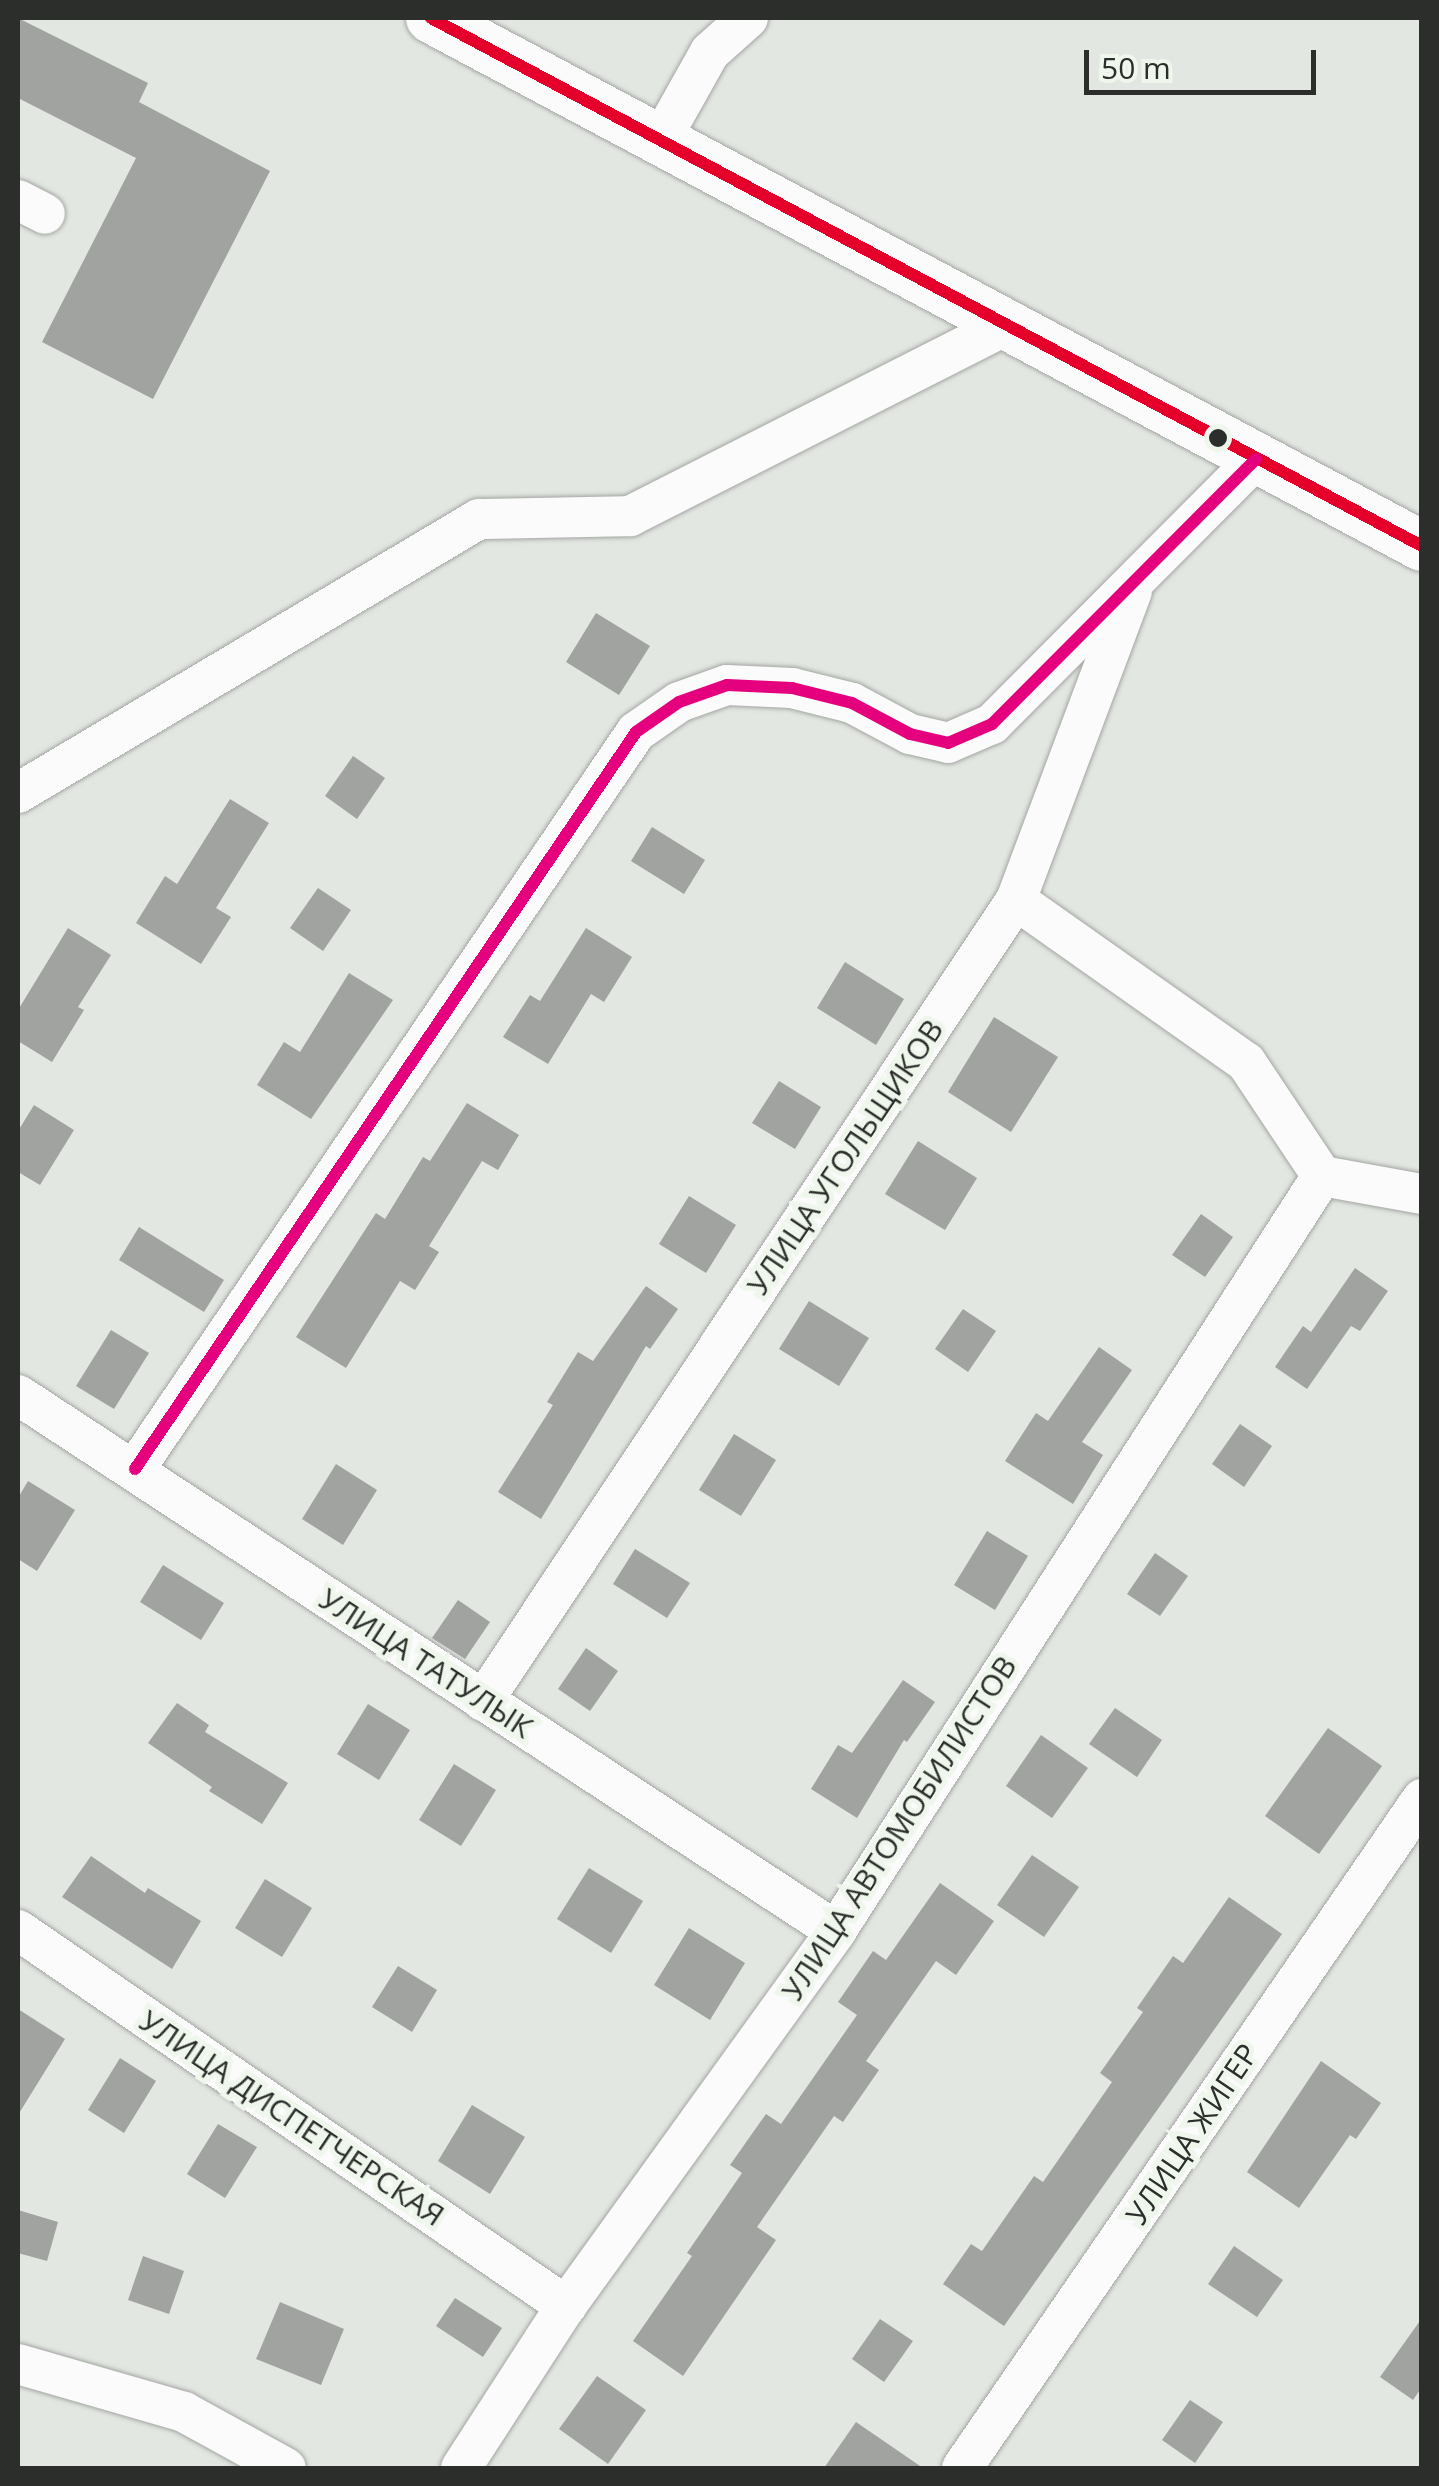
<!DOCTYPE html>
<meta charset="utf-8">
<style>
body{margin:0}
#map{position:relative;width:1439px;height:2486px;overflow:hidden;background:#e3e7e2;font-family:"Open Sans",sans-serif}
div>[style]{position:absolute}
.building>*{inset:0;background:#a0a39f}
.roads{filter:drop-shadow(0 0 2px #a3a6a2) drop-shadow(0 0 2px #a3a6a2)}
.minor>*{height:40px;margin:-20px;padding:0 20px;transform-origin:20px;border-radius:20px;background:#fbfbfb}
.major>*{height:50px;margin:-25px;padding:0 25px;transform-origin:25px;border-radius:25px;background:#fbfbfb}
.bus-1>*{height:12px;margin:-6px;padding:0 6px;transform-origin:6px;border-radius:6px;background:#e4002b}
.bus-2>*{height:12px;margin:-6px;padding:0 6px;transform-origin:6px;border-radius:6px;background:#e5007d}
.dots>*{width:28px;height:28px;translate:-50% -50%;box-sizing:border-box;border:5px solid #eff7ec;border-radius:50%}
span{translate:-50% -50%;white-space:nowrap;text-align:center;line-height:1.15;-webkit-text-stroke:10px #eff7ec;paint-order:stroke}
.street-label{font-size:30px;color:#2b2e2a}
.frame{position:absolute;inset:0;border:20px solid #2b2e2a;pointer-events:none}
.scale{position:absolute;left:1084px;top:50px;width:232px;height:45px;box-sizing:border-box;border:5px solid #2b2e2a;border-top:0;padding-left:12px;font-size:30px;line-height:35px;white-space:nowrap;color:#2b2e2a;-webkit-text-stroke:8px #eff7ec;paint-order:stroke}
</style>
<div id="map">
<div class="building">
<i style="clip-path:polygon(18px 18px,148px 83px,139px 102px,270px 171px,153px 399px,42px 342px,136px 158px,18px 98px)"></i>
<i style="clip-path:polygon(596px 613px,650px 646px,619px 695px,566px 662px)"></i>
<i style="clip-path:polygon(353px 756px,385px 778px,357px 819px,325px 796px)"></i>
<i style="clip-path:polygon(230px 799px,269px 823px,216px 908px,231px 917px,201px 964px,136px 923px,165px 876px,177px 884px)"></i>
<i style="clip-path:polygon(652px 827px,705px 860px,684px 894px,631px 861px)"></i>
<i style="clip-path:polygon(318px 888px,351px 910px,323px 951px,290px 928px)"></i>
<i style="clip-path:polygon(68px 928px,111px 955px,78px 1007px,84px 1010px,52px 1062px,18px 1041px,18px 1010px)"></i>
<i style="clip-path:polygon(586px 928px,632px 957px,604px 1002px,591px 994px,548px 1064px,503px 1037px,530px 995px,540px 1001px)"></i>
<i style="clip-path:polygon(845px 962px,904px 999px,876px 1045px,817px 1008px)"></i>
<i style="clip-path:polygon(349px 973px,393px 1000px,311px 1119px,257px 1085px,284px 1042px,300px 1052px)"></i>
<i style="clip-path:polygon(994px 1017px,1058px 1057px,1011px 1132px,948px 1092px)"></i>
<i style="clip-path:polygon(779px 1081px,821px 1107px,795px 1149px,752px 1123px)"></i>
<i style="clip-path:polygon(467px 1103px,519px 1135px,498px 1170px,482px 1161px,429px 1246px,439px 1252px,415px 1290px,400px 1281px,346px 1368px,296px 1337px,376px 1213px,385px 1219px,423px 1157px,430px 1161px)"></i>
<i style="clip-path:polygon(34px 1105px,74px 1130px,40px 1185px,18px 1172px,18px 1131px)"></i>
<i style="clip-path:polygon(918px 1141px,977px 1178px,945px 1230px,885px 1194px)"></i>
<i style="clip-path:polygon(689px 1196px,736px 1225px,706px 1273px,659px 1244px)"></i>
<i style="clip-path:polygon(1201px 1214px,1233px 1237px,1205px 1277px,1172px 1255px)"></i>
<i style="clip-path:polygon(139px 1227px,224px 1280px,204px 1312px,119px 1260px)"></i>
<i style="clip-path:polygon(1355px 1268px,1388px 1291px,1360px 1331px,1351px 1326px,1307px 1389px,1275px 1367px,1303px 1326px,1311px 1332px)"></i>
<i style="clip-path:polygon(646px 1286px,678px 1309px,650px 1349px,646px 1346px,541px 1519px,498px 1492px,553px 1405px,547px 1402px,578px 1352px,593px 1361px)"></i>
<i style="clip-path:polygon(809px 1301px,869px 1338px,839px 1386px,779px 1349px)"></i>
<i style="clip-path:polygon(963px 1309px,996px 1331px,968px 1372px,935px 1349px)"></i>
<i style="clip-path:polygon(111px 1330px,149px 1353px,114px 1409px,76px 1386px)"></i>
<i style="clip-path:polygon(1099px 1347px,1132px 1370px,1082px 1442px,1103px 1455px,1073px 1504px,1005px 1461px,1036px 1413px,1048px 1421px)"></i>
<i style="clip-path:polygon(1240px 1424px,1272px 1446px,1244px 1487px,1212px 1464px)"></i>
<i style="clip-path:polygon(734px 1434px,776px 1460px,741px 1516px,699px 1490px)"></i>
<i style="clip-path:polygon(336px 1464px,377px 1490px,343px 1545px,302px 1519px)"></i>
<i style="clip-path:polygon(28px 1481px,75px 1510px,37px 1571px,18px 1559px,18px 1498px)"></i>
<i style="clip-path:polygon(987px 1531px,1028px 1556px,995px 1610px,954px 1585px)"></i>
<i style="clip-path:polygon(635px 1549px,690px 1583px,667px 1618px,613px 1584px)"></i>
<i style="clip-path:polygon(1155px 1553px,1188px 1576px,1160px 1616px,1127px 1594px)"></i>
<i style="clip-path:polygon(163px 1565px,224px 1603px,201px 1640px,140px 1602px)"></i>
<i style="clip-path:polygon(458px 1600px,490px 1622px,465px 1659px,432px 1638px)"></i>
<i style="clip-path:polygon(586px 1648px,618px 1671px,590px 1711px,558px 1689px)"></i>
<i style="clip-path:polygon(903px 1680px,935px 1702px,907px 1742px,904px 1740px,857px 1818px,811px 1789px,838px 1745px,852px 1753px)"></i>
<i style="clip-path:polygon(177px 1703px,209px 1725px,205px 1732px,288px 1783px,262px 1824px,209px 1791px,212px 1787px,148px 1743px)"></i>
<i style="clip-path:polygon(368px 1704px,410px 1730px,379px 1780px,337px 1754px)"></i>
<i style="clip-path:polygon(1115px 1708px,1162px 1740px,1137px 1777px,1089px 1744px)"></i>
<i style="clip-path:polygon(1328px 1728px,1382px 1766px,1319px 1854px,1265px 1816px)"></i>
<i style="clip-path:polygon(1041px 1735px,1088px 1768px,1052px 1818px,1006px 1786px)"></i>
<i style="clip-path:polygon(454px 1764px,496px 1790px,461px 1846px,419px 1820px)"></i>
<i style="clip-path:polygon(1032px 1855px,1079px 1887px,1044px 1937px,997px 1905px)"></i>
<i style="clip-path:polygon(91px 1856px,145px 1893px,148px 1888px,201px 1921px,172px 1969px,62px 1897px)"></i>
<i style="clip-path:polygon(589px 1868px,643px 1901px,611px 1953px,557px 1919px)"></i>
<i style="clip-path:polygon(265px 1879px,312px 1908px,282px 1957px,235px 1928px)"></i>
<i style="clip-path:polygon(940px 1883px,994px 1921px,956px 1975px,936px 1961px,866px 2061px,879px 2070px,843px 2122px,834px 2116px,757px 2227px,776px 2240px,683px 2376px,633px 2341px,692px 2256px,687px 2253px,742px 2173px,730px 2165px,766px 2114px,781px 2124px,857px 2015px,838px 2002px,873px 1951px,886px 1960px)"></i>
<i style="clip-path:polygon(1229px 1897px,1282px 1934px,1004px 2326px,943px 2284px,971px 2244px,982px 2251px,1034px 2176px,1043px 2182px,1112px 2082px,1100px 2073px,1143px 2012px,1137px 2008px,1173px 1956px,1183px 1963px)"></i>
<i style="clip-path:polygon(689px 1928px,745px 1963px,710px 2020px,654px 1985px)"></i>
<i style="clip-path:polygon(398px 1966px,437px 1990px,412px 2032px,372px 2007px)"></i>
<i style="clip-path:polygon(18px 2009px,65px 2039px,18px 2115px)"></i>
<i style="clip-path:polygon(120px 2058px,156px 2081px,124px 2133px,88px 2110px)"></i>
<i style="clip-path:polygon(1321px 2061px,1381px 2103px,1356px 2139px,1350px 2135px,1299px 2208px,1247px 2172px)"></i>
<i style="clip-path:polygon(472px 2105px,525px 2137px,490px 2194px,438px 2161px)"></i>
<i style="clip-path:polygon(218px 2124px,257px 2147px,225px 2198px,187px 2174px)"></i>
<i style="clip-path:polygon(18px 2210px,58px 2222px,47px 2261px,18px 2253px)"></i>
<i style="clip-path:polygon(1234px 2246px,1283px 2280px,1257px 2317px,1208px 2284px)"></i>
<i style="clip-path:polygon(143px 2256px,184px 2271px,169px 2314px,128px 2300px)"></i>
<i style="clip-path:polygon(455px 2298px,502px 2328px,483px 2357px,436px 2326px)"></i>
<i style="clip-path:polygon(280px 2302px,344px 2329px,321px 2385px,256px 2359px)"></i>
<i style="clip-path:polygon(1422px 2318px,1422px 2387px,1413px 2400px,1380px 2377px)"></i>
<i style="clip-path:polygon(880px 2319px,913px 2341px,884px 2382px,852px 2359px)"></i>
<i style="clip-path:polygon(597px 2376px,646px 2410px,608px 2464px,559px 2429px)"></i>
<i style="clip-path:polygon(1190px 2400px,1223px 2422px,1195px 2463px,1162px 2440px)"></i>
<i style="clip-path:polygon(856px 2422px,923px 2468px,824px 2468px)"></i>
</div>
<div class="roads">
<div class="minor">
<i style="left:660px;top:141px;width:102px;rotate:-60.7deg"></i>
<i style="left:710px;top:52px;width:51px;rotate:-41.8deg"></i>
<i style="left:18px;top:200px;width:30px;rotate:27deg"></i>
<i style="left:18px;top:793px;width:536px;rotate:-30.73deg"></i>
<i style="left:479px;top:519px;width:151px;rotate:-1.1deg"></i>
<i style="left:630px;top:516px;width:419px;rotate:-26.9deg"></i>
<i style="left:1016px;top:900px;width:281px;rotate:35.2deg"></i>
<i style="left:1246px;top:1062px;width:137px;rotate:56.3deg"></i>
<i style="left:1322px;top:1176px;width:102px;rotate:10.2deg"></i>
<i style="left:18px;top:1395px;width:978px;rotate:33.24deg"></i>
<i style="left:135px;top:1469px;width:891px;rotate:-55.79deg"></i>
<i style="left:636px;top:732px;width:52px;rotate:-34.9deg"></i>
<i style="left:679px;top:702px;width:51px;rotate:-19.5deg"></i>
<i style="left:727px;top:685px;width:65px;rotate:2.6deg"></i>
<i style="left:792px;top:688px;width:62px;rotate:14deg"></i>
<i style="left:852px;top:703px;width:66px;rotate:28.1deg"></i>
<i style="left:910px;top:734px;width:39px;rotate:13deg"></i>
<i style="left:948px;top:743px;width:48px;rotate:-23.4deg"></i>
<i style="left:992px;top:724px;width:374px;rotate:-45.1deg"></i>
<i style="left:483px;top:1701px;width:962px;rotate:-56.36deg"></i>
<i style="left:1016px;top:900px;width:329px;rotate:-69.4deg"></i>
<i style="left:18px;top:1930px;width:665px;rotate:34.46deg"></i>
<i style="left:18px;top:2364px;width:173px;rotate:16.1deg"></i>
<i style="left:184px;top:2412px;width:116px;rotate:28.8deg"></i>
<i style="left:461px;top:2468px;width:193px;rotate:-57.1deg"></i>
<i style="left:566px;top:2306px;width:462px;rotate:-54.2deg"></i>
<i style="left:836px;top:1931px;width:898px;rotate:-57.23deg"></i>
<i style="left:962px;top:2468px;width:812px;rotate:-55.49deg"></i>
</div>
<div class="major">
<i style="left:431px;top:18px;width:1123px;rotate:28.05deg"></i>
</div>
</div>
<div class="bus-1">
<i style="left:431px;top:18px;width:1123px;rotate:28.05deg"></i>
</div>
<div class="bus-2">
<i style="left:135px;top:1469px;width:891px;rotate:-55.79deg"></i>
<i style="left:636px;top:732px;width:52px;rotate:-34.9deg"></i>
<i style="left:679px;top:702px;width:51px;rotate:-19.5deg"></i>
<i style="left:727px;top:685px;width:65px;rotate:2.6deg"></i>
<i style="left:792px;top:688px;width:62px;rotate:14deg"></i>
<i style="left:852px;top:703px;width:66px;rotate:28.1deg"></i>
<i style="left:910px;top:734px;width:39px;rotate:13deg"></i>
<i style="left:948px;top:743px;width:48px;rotate:-23.4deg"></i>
<i style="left:992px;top:724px;width:374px;rotate:-45.1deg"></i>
</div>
<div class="dots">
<i style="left:1218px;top:438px;background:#2b2e2a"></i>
</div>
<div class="street-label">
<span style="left:845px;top:1157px;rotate:-56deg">УЛИЦА УГОЛЬЩИКОВ</span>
<span style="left:426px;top:1663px;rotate:33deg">УЛИЦА ТАТУЛЫК</span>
<span style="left:899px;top:1828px;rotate:-57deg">УЛИЦА АВТОМОБИЛИСТОВ</span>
<span style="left:292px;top:2118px;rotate:34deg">УЛИЦА ДИСПЕТЧЕРСКАЯ</span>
<span style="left:1192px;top:2134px;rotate:-56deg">УЛИЦА ЖИГЕР</span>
</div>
<div class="frame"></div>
<div class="scale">50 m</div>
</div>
